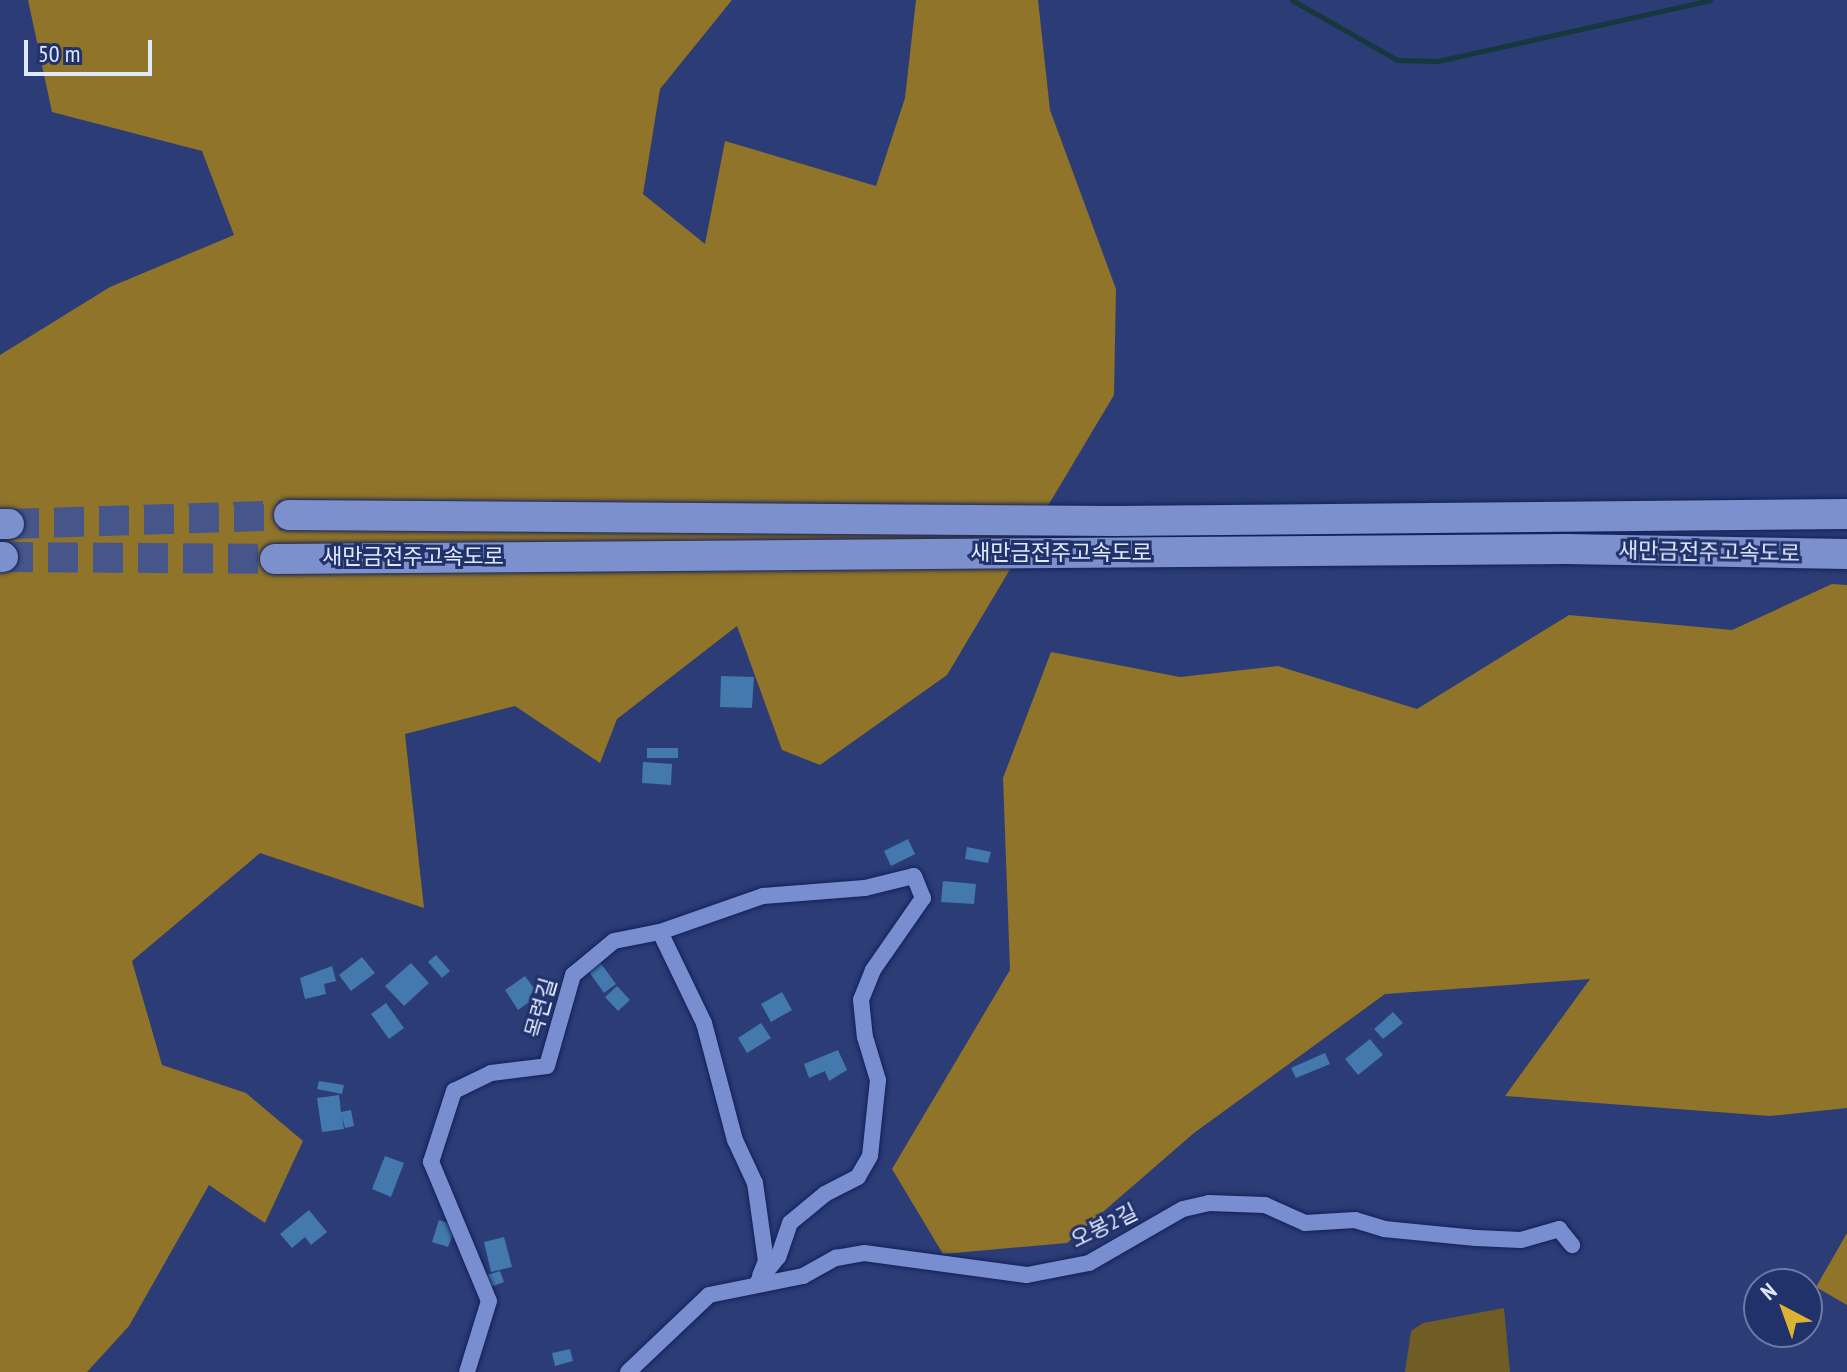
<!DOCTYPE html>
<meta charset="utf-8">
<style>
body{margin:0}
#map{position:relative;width:1847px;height:1372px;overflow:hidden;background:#2b3c76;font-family:"PT Sans Narrow","Noto Sans KR",sans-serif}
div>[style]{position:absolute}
.green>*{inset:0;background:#705c25}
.forest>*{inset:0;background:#8f7429}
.stream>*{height:5px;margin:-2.5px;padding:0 2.5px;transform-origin:2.5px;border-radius:2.5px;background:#16373c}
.building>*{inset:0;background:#4379ac}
.motorway-tunnel>*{height:30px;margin-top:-15px;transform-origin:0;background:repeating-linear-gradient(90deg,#46568a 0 30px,transparent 0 45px)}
.roads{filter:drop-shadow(0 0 2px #142159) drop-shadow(0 0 2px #142159)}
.minor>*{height:16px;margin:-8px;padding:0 8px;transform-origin:8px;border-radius:8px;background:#788ed0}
.motorway>*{height:30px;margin:-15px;padding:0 15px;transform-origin:15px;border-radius:15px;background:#7b90cc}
span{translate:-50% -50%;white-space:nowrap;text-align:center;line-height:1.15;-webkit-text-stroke:6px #21316a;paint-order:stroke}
.street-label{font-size:22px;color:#e0e8fe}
.north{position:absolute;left:1743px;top:1268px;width:80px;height:80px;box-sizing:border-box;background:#21316a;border:2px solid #6d7aa5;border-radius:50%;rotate:319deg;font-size:22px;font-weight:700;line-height:32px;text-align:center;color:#e0e8fe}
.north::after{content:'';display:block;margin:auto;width:28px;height:36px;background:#dcb233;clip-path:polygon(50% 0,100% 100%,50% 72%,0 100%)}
.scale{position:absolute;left:24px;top:40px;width:128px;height:36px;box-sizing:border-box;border:4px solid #e0e8fe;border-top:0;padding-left:10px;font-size:24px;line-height:28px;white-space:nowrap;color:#e0e8fe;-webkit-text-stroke:6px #21316a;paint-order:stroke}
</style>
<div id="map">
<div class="green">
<i style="clip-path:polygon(1504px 1308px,1510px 1372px,1405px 1372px,1411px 1331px,1423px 1323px)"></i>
</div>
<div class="forest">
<i style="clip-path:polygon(28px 0,732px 0,660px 89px,643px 194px,705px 244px,725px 141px,876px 186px,905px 98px,916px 0,1038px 0,1050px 110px,1116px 289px,1114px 395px,947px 675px,820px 765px,782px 750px,737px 626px,617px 719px,600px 763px,515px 706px,405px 734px,424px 908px,260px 853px,132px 961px,162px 1065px,246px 1093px,303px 1141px,265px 1223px,209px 1185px,129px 1326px,87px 1372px,0 1372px,0 355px,110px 287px,234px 235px,202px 151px,52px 112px)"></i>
<i style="clip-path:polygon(1832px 584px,1847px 585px,1847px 1108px,1770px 1116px,1505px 1096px,1590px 979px,1385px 994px,1194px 1133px,1067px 1243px,943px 1254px,892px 1169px,1010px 970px,1003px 778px,1051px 652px,1180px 677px,1278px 666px,1417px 709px,1569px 615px,1732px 630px)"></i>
<i style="clip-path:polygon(1847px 1233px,1847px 1305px,1816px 1287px)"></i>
</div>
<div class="stream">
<i style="left:1292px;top:0;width:121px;rotate:29.7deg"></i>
<i style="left:1397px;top:60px;width:41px;rotate:1.4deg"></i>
<i style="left:1438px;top:61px;width:279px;rotate:-12.6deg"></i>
</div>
<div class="building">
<i style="clip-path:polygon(721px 676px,754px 677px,752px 708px,720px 707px)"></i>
<i style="clip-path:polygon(647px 748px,678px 748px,678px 758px,647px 758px)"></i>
<i style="clip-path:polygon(643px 762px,672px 764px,671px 785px,642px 783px)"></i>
<i style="clip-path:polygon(908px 839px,915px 854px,891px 866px,884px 851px)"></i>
<i style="clip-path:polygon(967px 847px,991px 852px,988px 863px,965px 859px)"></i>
<i style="clip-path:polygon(943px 881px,976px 884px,974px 904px,941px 902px)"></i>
<i style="clip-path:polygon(436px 955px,450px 971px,442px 978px,428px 962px)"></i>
<i style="clip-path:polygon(362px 957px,375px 973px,351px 991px,339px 975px)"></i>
<i style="clip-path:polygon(599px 961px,616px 984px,604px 993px,587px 969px)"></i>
<i style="clip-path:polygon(411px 963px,429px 983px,404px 1006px,385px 986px)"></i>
<i style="clip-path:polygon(332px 966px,336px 981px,324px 984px,326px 994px,305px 999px,300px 978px)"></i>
<i style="clip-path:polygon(525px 976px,539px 995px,518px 1010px,505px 990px)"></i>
<i style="clip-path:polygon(617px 986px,630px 1000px,618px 1011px,605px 997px)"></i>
<i style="clip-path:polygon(782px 992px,792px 1010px,771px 1022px,761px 1004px)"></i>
<i style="clip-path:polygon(386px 1003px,404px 1028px,389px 1039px,371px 1014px)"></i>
<i style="clip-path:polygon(1393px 1012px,1403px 1023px,1383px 1039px,1374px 1029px)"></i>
<i style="clip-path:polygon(761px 1023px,771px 1038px,747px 1053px,738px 1038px)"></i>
<i style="clip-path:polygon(1370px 1039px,1383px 1055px,1358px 1075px,1345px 1059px)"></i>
<i style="clip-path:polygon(838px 1050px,847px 1070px,829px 1081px,825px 1071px,809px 1078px,804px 1064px)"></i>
<i style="clip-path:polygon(1325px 1053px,1330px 1064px,1296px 1078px,1291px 1068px)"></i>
<i style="clip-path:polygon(319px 1081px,344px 1085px,342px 1094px,317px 1089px)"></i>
<i style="clip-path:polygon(339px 1095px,341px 1112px,351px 1110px,354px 1126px,345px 1128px,342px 1116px,344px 1129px,322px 1132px,317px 1098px)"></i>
<i style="clip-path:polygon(385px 1156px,404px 1163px,391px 1197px,372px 1189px)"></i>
<i style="clip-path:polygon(309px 1210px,327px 1232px,311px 1245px,305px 1237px,292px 1248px,280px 1234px)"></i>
<i style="clip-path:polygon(439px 1220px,456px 1226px,448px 1247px,432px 1242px)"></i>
<i style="clip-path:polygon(504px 1237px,512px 1267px,491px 1272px,484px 1242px)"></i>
<i style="clip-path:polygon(500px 1271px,504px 1282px,488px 1288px,484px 1276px)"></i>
<i style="clip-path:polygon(570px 1349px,573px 1361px,555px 1366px,552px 1353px)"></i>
</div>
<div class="motorway-tunnel">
<i style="left:9px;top:524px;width:280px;rotate:-1.8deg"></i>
<i style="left:3px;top:557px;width:272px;rotate:0.4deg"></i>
</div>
<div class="roads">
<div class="minor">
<i style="left:660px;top:932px;width:101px;rotate:64.2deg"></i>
<i style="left:704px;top:1023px;width:121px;rotate:75.2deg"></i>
<i style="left:735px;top:1140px;width:47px;rotate:65.1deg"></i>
<i style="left:755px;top:1183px;width:79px;rotate:82deg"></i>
<i style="left:766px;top:1261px;width:16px;rotate:112deg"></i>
<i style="left:467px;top:1372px;width:74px;rotate:-72.8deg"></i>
<i style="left:489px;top:1301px;width:151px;rotate:-112.6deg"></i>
<i style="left:431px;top:1162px;width:75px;rotate:-72.1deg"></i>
<i style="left:454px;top:1091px;width:41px;rotate:-25.9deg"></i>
<i style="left:491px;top:1073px;width:56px;rotate:-7.1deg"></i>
<i style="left:547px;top:1066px;width:95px;rotate:-74.1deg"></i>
<i style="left:573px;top:975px;width:53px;rotate:-39.7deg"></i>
<i style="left:614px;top:941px;width:47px;rotate:-11.1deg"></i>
<i style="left:660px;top:932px;width:109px;rotate:-19.3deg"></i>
<i style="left:763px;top:896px;width:102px;rotate:-4.5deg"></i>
<i style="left:865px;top:888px;width:50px;rotate:-13.8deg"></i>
<i style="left:914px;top:876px;width:24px;rotate:68deg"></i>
<i style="left:923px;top:898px;width:88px;rotate:124.8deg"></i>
<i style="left:873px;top:970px;width:32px;rotate:112deg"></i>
<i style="left:861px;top:1000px;width:37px;rotate:84deg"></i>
<i style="left:865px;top:1037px;width:45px;rotate:73.2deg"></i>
<i style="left:878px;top:1080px;width:76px;rotate:96deg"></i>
<i style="left:870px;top:1156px;width:24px;rotate:120deg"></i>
<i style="left:858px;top:1177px;width:37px;rotate:153deg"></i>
<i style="left:825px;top:1194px;width:45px;rotate:140.4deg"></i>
<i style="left:790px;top:1223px;width:36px;rotate:109deg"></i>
<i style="left:778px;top:1257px;width:32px;rotate:129deg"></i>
<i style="left:628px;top:1372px;width:112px;rotate:-43.5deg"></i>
<i style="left:709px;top:1295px;width:96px;rotate:-11.4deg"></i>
<i style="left:803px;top:1276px;width:38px;rotate:-29deg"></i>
<i style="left:836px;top:1258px;width:28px;rotate:-10deg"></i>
<i style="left:864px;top:1253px;width:164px;rotate:7.7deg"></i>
<i style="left:1027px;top:1275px;width:63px;rotate:-11deg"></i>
<i style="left:1089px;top:1263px;width:108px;rotate:-29.9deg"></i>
<i style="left:1183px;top:1209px;width:27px;rotate:-13deg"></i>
<i style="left:1209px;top:1203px;width:56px;rotate:2deg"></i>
<i style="left:1265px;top:1205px;width:44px;rotate:24.2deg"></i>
<i style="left:1305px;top:1223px;width:50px;rotate:-3.4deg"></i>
<i style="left:1355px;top:1220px;width:30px;rotate:17deg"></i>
<i style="left:1384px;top:1229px;width:92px;rotate:5.6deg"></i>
<i style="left:1476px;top:1238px;width:45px;rotate:2.5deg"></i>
<i style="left:1521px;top:1240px;width:40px;rotate:-16deg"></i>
<i style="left:1559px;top:1229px;width:21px;rotate:51deg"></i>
</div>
<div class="motorway">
<i style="left:289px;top:515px;width:824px;rotate:0.42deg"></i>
<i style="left:1113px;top:521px;width:734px;rotate:-0.55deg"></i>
<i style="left:0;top:524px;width:9px"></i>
<i style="left:0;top:557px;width:3px"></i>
<i style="left:275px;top:559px;width:1291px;rotate:-0.44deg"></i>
<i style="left:1566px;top:549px;width:281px;rotate:1deg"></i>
</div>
</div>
<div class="street-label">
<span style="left:1709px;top:552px;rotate:1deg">새만금전주고속도로</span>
<span style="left:1061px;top:553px">새만금전주고속도로</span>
<span style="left:413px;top:557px">새만금전주고속도로</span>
<span style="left:541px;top:1008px;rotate:-74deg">목련길</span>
<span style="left:1104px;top:1226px;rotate:-26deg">오봉2길</span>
</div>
<div class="north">N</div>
<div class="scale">50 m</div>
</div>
